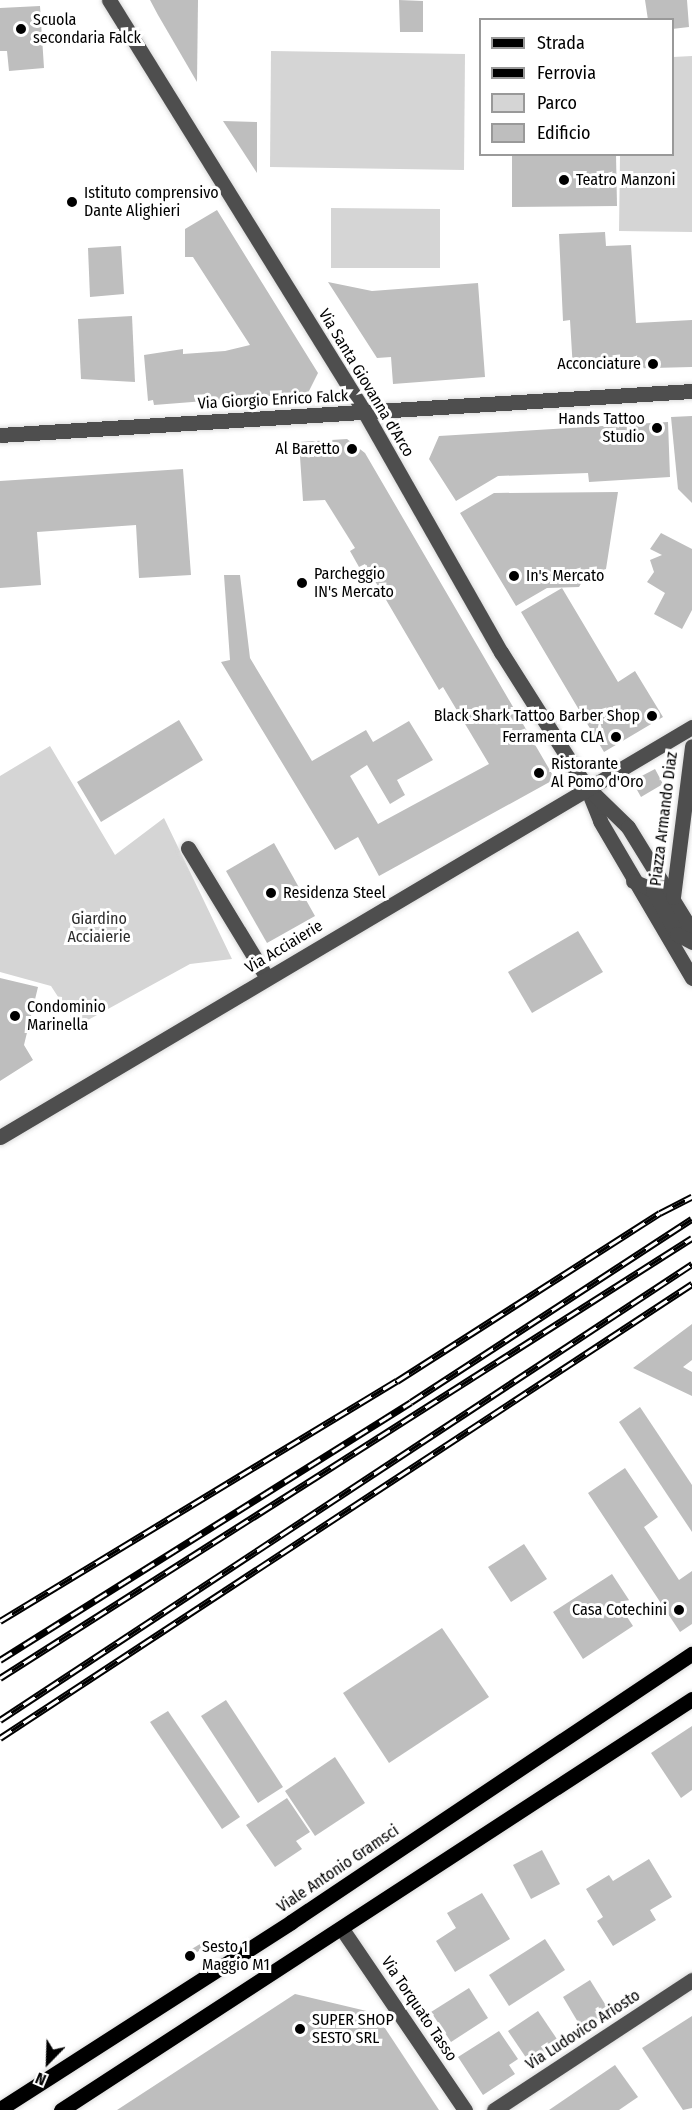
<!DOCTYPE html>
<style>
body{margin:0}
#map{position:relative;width:692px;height:2110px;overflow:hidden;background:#fff;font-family:"Fira Sans Condensed",sans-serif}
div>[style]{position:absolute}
.green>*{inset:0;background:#d5d5d5}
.building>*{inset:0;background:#bebebe}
.roads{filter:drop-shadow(0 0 2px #dbdbdb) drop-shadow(0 0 2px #dbdbdb)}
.minor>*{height:15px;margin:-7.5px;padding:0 7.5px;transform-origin:7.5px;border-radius:7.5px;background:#4e4e4e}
.major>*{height:15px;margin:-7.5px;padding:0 7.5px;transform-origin:7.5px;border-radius:7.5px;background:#000}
.rail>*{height:7px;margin-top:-3.5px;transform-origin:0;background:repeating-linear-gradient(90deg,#fff 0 14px,#000 0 28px);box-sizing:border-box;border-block:2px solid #000}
.dots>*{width:16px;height:16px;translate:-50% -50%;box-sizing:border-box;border:3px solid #fff;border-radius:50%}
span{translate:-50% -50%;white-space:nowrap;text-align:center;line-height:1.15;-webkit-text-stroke:6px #fff;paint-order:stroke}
.poi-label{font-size:16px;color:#000}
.left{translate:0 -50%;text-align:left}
.right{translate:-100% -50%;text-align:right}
.street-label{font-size:16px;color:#000}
.park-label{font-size:16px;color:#2c2c2c}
.legend{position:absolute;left:479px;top:18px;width:195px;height:138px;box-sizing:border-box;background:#fff;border:2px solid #999;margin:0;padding:8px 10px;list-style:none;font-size:18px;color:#000}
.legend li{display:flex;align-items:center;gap:12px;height:30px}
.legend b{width:30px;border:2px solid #999}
.north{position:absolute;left:18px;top:2032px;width:60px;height:60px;-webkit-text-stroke:4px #fff;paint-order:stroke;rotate:203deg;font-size:16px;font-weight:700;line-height:24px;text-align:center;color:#000}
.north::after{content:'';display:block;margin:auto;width:21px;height:27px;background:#000;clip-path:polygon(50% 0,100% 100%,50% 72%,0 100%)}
</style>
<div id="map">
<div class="green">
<i style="clip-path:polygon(271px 51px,465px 54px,464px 170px,270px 167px)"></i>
<i style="clip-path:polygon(692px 56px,692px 232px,619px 231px,620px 155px,672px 154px,673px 57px)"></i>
<i style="clip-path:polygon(331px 208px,440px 209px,440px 268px,331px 268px)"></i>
<i style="clip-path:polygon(50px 746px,115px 855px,164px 818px,232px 959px,190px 964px,77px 1026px,51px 986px,0 972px,0 776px)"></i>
</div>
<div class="building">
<i style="clip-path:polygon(150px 0,198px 0,197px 82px,158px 15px)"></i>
<i style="clip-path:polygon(399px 0,423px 1px,423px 32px,400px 32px)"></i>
<i style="clip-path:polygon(645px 0,687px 0,689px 27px,672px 29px,672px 20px,648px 20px)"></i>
<i style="clip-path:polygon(40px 6px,44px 68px,9px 71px,7px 51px,0 51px,0 8px)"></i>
<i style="clip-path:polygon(223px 121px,257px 122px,257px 173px)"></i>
<i style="clip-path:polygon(512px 154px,616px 154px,617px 206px,512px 207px)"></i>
<i style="clip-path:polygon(217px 210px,318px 373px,308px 393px,154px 405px,153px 400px,148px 401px,144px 355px,183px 349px,183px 354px,225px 351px,250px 345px,193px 257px,185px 257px,185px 229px)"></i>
<i style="clip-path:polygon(605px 232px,606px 246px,631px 245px,636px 323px,692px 320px,692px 367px,573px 370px,570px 320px,563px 321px,559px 234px)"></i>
<i style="clip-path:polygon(121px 246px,124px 294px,90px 297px,88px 248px)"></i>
<i style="clip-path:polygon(328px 282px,372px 291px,478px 283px,485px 377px,393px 384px,391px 357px,377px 358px)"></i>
<i style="clip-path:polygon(132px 316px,135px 382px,81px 379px,78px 319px)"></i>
<i style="clip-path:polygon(692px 416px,692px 503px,678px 489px,671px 417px)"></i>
<i style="clip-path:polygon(668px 422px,670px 477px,589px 482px,588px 473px,498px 476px,456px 501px,429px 459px,439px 436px)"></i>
<i style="clip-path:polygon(347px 439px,365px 453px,555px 779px,379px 876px,358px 837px,335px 850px,221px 662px,230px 660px,224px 575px,240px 575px,250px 658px,312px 761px,366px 730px,373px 742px,409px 721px,433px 760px,397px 780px,405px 795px,390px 804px,367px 765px,350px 776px,378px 824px,489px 764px,443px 687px,439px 690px,365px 564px,359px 567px,350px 551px,355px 548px,325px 500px,303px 501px,299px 442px)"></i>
<i style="clip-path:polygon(183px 469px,191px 575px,139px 578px,136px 525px,37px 532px,41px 585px,0 588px,0 481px)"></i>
<i style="clip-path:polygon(618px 492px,606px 569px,586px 575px,579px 587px,547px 588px,516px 606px,460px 513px,494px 493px)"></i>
<i style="clip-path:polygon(661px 533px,692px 549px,692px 610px,682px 629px,654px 614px,665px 593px,647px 582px,654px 572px,650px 560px,662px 555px,650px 549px)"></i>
<i style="clip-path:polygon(562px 588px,618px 682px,635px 671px,663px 717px,604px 752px,521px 612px)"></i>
<i style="clip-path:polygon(179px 720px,203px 760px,101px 822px,77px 782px)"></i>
<i style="clip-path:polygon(655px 769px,663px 784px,641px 797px,632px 781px)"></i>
<i style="clip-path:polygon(274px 843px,315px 916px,267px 943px,226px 871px)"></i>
<i style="clip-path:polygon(578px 931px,603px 972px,532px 1013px,508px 972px)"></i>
<i style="clip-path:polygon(0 978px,38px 987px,24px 1045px,33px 1060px,0 1081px)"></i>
<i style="clip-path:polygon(692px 1324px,692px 1360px,683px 1367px,692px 1372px,692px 1396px,633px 1368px)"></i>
<i style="clip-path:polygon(640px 1407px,692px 1485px,692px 1532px,619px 1422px)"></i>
<i style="clip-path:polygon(625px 1468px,658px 1517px,644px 1527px,679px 1580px,692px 1571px,692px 1624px,680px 1632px,588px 1493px)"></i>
<i style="clip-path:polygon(524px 1544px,547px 1579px,511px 1602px,488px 1567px)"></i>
<i style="clip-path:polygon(612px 1574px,629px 1600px,620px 1606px,633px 1626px,583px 1659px,553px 1612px)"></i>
<i style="clip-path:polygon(442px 1628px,489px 1697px,389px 1763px,343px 1693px)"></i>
<i style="clip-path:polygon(226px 1700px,283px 1787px,258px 1803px,201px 1716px)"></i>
<i style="clip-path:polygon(168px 1711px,240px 1817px,222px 1829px,150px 1722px)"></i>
<i style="clip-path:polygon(692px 1726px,692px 1790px,681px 1798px,651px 1753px)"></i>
<i style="clip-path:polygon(335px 1757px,365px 1803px,315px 1836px,285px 1791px)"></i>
<i style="clip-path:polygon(287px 1798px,310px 1832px,296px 1841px,302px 1849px,275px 1867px,246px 1825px)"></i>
<i style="clip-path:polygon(542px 1850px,560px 1884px,531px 1899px,513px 1865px)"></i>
<i style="clip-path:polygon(649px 1859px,672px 1897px,650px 1910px,656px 1920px,613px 1946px,597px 1921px,603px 1917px,586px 1889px,609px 1875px,613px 1881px)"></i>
<i style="clip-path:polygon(482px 1893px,510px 1939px,455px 1972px,436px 1941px,456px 1928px,447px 1913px)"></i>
<i style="clip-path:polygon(545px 1939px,565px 1970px,509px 2006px,489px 1975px)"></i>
<i style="clip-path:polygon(200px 1944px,203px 1948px,193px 1955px,190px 1950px)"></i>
<i style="clip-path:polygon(590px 1980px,610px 2012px,582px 2029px,563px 1997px)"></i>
<i style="clip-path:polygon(469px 1988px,488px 2018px,451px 2042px,431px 2012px)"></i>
<i style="clip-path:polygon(295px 1994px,375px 2013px,439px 2110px,117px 2110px)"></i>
<i style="clip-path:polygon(538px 2011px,561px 2045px,531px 2065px,508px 2031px)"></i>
<i style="clip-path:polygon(692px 2016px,692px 2108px,683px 2110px,642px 2048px)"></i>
<i style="clip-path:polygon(499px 2031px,518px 2059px,509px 2065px,515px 2074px,483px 2095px,458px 2057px)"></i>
<i style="clip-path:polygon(615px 2065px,638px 2097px,619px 2110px,549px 2110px)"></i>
</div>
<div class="roads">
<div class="minor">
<i style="left:109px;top:0;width:486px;rotate:58.2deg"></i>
<i style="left:365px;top:413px;width:275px;rotate:60.4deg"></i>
<i style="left:501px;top:652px;width:161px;rotate:57.7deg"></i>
<i style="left:587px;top:788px;width:35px;rotate:68deg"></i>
<i style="left:600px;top:821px;width:182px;rotate:59.6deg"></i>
<i style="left:0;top:435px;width:693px;rotate:-3.64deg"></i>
<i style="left:589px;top:789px;width:54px;rotate:44.3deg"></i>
<i style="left:628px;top:827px;width:122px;rotate:58.4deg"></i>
<i style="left:188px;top:848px;width:152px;rotate:58.7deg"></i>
<i style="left:633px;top:881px;width:22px;rotate:24deg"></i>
<i style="left:653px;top:890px;width:50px;rotate:61.4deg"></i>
<i style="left:677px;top:934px;width:17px;rotate:28deg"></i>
<i style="left:673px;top:897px;width:152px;rotate:-82.8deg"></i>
<i style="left:0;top:1137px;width:804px;rotate:-30.65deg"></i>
<i style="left:342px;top:1929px;width:219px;rotate:55.8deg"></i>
<i style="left:494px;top:2110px;width:237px;rotate:-33.3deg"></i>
</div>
<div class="major">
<i style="left:0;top:2109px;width:346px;rotate:-32.7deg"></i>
<i style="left:291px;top:1922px;width:482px;rotate:-33.8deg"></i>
<i style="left:61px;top:2110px;width:753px;rotate:-33.08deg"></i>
</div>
</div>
<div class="rail">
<i style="left:0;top:1621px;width:464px;rotate:-31.2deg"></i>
<i style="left:397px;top:1381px;width:312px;rotate:-32.6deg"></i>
<i style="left:660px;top:1213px;width:36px;rotate:-27deg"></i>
<i style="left:0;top:1660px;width:485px;rotate:-32.1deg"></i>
<i style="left:411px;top:1402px;width:335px;rotate:-33.1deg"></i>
<i style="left:0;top:1678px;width:820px;rotate:-32.45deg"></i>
<i style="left:0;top:1720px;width:829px;rotate:-33.38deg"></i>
<i style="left:0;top:1738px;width:828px;rotate:-33.27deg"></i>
</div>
<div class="dots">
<i style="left:21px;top:29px;background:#000"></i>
<i style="left:564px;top:180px;background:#000"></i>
<i style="left:72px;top:202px;background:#000"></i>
<i style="left:653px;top:364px;background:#000"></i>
<i style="left:657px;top:428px;background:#000"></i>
<i style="left:352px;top:449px;background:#000"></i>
<i style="left:514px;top:576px;background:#000"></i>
<i style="left:302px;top:583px;background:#000"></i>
<i style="left:652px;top:716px;background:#000"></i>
<i style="left:616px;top:737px;background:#000"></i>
<i style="left:539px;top:773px;background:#000"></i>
<i style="left:271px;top:893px;background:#000"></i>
<i style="left:15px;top:1016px;background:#000"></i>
<i style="left:679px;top:1610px;background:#000"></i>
<i style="left:190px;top:1956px;background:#000"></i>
<i style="left:300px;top:2029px;background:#000"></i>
</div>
<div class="poi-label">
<span class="left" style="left:33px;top:29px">Scuola<br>secondaria Falck</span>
<span class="left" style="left:576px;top:180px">Teatro Manzoni</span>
<span class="left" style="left:84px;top:202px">Istituto comprensivo<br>Dante Alighieri</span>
<span class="right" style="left:641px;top:364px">Acconciature</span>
<span class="right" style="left:645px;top:428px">Hands Tattoo<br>Studio</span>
<span class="right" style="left:340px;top:449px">Al Baretto</span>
<span class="left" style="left:314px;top:583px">Parcheggio<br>IN's Mercato</span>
<span class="left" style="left:526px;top:576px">In's Mercato</span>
<span class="right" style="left:640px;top:716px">Black Shark Tattoo Barber Shop</span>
<span class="right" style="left:604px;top:737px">Ferramenta CLA</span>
<span class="left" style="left:551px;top:773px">Ristorante<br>Al Pomo d'Oro</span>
<span class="left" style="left:283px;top:893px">Residenza Steel</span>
<span class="left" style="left:27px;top:1016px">Condominio<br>Marinella</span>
<span class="right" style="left:667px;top:1610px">Casa Cotechini</span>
<span class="left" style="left:202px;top:1956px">Sesto 1<br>Maggio M1</span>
<span class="left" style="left:312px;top:2029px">SUPER SHOP<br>SESTO SRL</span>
</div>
<div class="street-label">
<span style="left:366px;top:383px;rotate:59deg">Via Santa Giovanna d'Arco</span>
<span style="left:273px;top:400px;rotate:-3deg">Via Giorgio Enrico Falck</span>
<span style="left:664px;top:819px;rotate:-83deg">Piazza Armando Diaz</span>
<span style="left:284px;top:947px;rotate:-31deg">Via Acciaierie</span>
<span style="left:338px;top:1869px;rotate:-34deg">Viale Antonio Gramsci</span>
<span style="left:419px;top:2009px;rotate:56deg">Via Torquato Tasso</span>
<span style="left:583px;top:2030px;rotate:-33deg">Via Ludovico Ariosto</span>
</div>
<div class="park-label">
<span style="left:99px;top:928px">Giardino<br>Acciaierie</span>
</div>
<ul class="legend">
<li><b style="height:8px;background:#000"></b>Strada</li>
<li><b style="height:8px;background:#000"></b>Ferrovia</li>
<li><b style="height:16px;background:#d5d5d5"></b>Parco</li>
<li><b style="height:16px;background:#bebebe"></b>Edificio</li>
</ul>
<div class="north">N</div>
</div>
